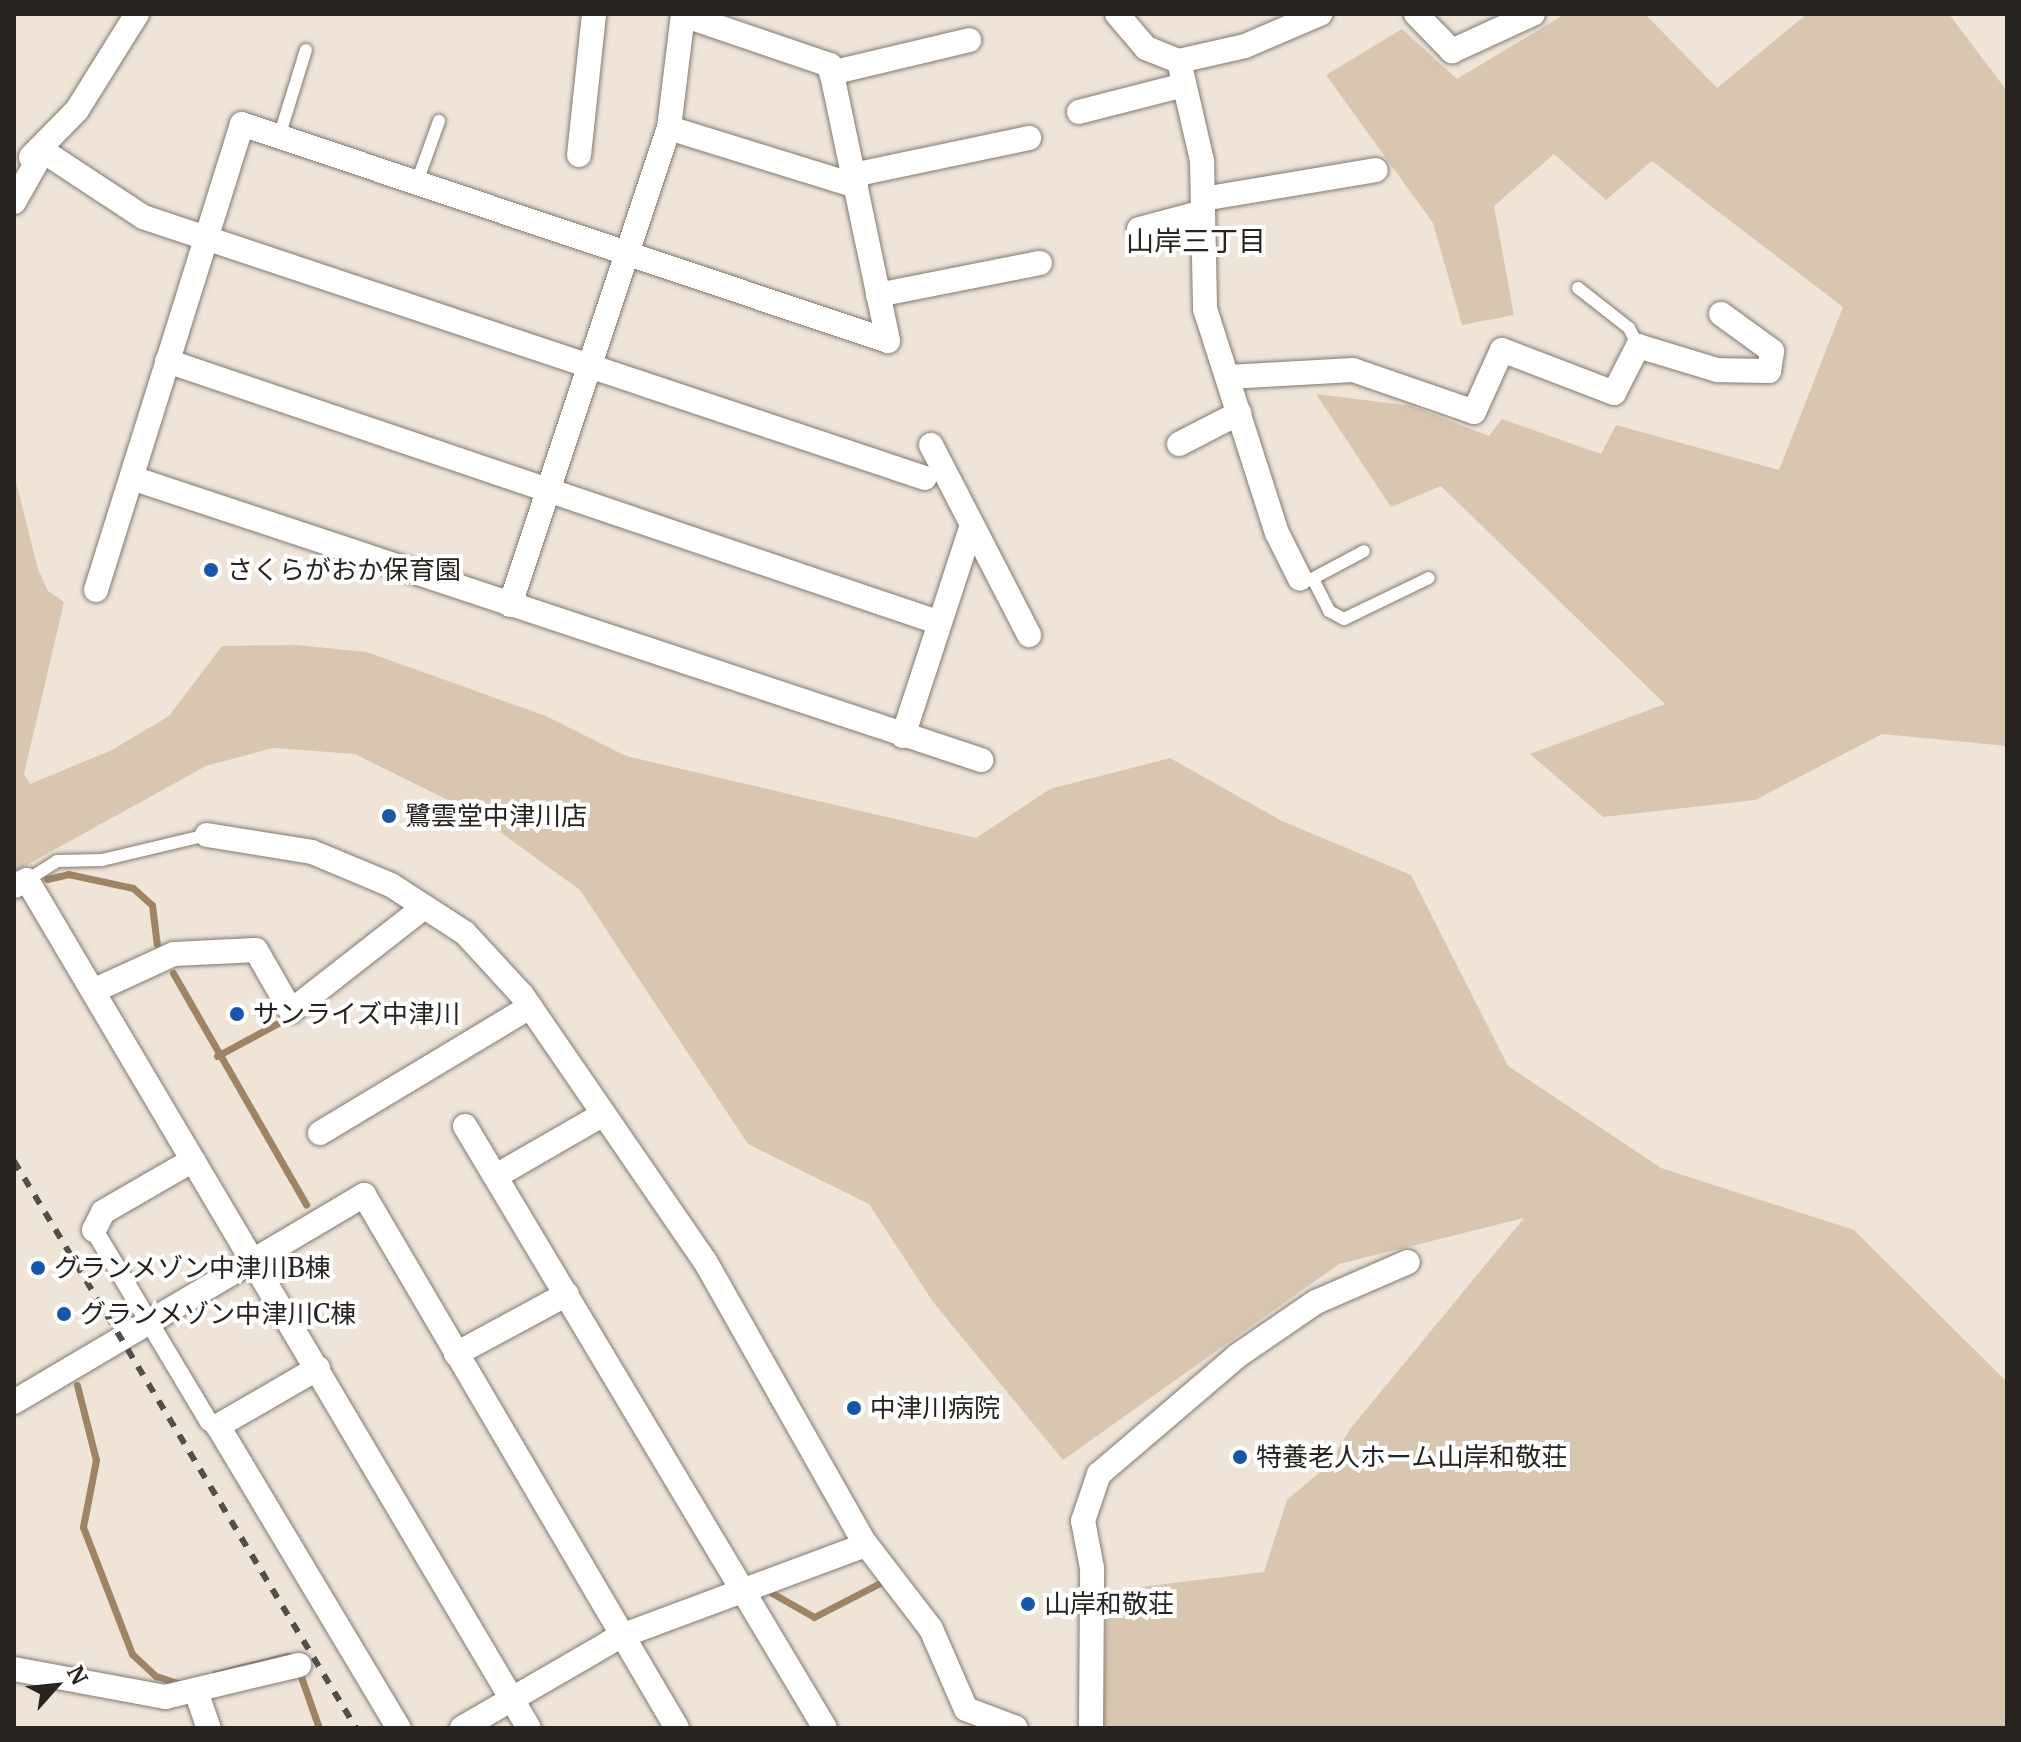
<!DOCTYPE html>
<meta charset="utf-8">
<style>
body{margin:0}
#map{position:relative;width:2021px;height:1742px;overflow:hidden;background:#eee4d8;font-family:Merriweather,"Noto Sans JP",serif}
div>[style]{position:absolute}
.green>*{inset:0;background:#d8c6b1}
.stream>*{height:7px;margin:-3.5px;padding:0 3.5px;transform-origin:3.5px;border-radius:3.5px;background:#9e8364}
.roads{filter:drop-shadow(0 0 2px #82796f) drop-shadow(0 0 2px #82796f)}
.service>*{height:12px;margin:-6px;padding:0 6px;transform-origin:6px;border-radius:6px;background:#fff}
.pedestrian>*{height:18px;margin:-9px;padding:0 9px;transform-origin:9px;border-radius:9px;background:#fff}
.minor>*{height:24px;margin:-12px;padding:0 12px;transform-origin:12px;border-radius:12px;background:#fff}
.rail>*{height:6px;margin-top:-3px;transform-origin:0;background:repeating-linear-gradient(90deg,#544e49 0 10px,transparent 0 20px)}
.dots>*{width:22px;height:22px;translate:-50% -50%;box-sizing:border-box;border:4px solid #fff;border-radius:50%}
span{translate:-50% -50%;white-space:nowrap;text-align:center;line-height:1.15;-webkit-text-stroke:8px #fff;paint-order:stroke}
.poi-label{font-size:26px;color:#27231f}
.left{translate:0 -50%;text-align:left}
.neighbourhood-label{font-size:28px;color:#27231f}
.frame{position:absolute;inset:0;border:16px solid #27231f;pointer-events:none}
.north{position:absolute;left:16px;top:1646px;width:80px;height:80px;-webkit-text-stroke:6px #fff;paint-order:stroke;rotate:63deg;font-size:22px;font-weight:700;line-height:32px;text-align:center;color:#27231f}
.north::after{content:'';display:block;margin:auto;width:28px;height:36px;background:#27231f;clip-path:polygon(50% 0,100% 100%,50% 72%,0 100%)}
</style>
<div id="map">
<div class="green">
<i style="clip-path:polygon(1565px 14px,1645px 14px,1717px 88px,1807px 14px,1949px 14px,2007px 91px,2007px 746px,1882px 734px,1755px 800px,1603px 817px,1530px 754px,1665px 704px,1441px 486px,1391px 507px,1316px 394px,1412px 406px,1489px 436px,1502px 419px,1601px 454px,1616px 425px,1779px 470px,1843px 307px,1652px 161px,1606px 200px,1554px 154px,1494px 206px,1514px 315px,1462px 325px,1433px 223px,1326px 75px,1402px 29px,1457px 79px)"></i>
<i style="clip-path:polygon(14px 474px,38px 569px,48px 591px,64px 602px,24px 774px,30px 784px,112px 750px,169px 716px,222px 646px,297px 645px,367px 652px,546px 716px,626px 756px,976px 838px,1050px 789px,1170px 758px,1282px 821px,1411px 875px,1508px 1066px,1661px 1168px,1854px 1230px,2007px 1382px,2007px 1728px,1103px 1728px,1107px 1591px,1264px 1572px,1287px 1500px,1328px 1465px,1351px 1428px,1524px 1218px,1339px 1264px,1063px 1460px,933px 1302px,869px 1204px,748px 1144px,580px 890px,474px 813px,355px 754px,273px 748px,206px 766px,14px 872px)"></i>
</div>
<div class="stream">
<i style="left:47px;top:879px;width:22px;rotate:-13deg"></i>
<i style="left:68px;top:874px;width:66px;rotate:12.2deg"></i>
<i style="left:133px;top:888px;width:25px;rotate:42deg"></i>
<i style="left:152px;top:905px;width:39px;rotate:83deg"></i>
<i style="left:173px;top:973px;width:267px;rotate:60.1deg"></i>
<i style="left:217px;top:1056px;width:74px;rotate:-28.3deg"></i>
<i style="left:77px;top:1385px;width:77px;rotate:75.8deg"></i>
<i style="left:96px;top:1460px;width:68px;rotate:101deg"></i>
<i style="left:83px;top:1527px;width:136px;rotate:68.9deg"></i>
<i style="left:132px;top:1654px;width:33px;rotate:43deg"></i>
<i style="left:156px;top:1676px;width:25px;rotate:18deg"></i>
<i style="left:772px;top:1593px;width:48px;rotate:29.7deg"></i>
<i style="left:814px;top:1617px;width:76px;rotate:-27.2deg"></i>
<i style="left:215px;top:1674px;width:75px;rotate:-13.9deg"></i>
<i style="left:300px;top:1674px;width:57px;rotate:70.6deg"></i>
</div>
<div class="roads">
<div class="service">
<i style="left:279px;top:137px;width:91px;rotate:-72.8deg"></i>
<i style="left:417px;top:182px;width:65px;rotate:-70.2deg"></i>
<i style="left:1578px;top:288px;width:65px;rotate:38.1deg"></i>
<i style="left:1629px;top:328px;width:20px;rotate:63deg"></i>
<i style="left:1300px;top:579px;width:14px;rotate:8deg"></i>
<i style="left:1314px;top:581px;width:34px;rotate:63deg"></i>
<i style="left:1329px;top:611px;width:17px;rotate:28deg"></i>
<i style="left:1344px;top:619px;width:94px;rotate:-25.8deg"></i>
<i style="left:1310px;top:580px;width:61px;rotate:-28.2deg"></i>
<i style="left:27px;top:880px;width:36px;rotate:-32deg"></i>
<i style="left:57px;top:861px;width:45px;rotate:-1.3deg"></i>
<i style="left:102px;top:860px;width:108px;rotate:-13.4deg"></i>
</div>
<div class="pedestrian">
<i style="left:94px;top:1230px;width:224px;rotate:59.1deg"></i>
<i style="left:209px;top:1422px;width:10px;rotate:24deg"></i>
</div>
<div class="minor">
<i style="left:1117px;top:14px;width:45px;rotate:49.5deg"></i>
<i style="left:1146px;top:48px;width:35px;rotate:22deg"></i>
<i style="left:1179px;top:61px;width:68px;rotate:-12.8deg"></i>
<i style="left:1245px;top:46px;width:82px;rotate:-23.1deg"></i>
<i style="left:1416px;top:14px;width:52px;rotate:45.8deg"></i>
<i style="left:1452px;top:51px;width:89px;rotate:-24.6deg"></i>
<i style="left:683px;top:15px;width:155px;rotate:18.8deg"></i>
<i style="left:830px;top:65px;width:282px;rotate:78.1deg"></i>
<i style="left:1179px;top:61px;width:103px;rotate:77deg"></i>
<i style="left:1202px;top:161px;width:148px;rotate:88.8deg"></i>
<i style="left:1205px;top:309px;width:235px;rotate:72.2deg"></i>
<i style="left:1277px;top:533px;width:51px;rotate:63.4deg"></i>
<i style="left:831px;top:73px;width:142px;rotate:-13.4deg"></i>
<i style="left:1079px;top:112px;width:108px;rotate:-14.4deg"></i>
<i style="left:669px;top:128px;width:196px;rotate:17.2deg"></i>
<i style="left:579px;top:155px;width:142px;rotate:-83.9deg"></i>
<i style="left:31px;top:157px;width:66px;rotate:-45.6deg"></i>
<i style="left:77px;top:110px;width:113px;rotate:-58deg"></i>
<i style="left:853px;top:175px;width:180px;rotate:-11.9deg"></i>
<i style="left:1203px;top:199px;width:175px;rotate:-9.5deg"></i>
<i style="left:14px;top:202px;width:59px;rotate:-60.4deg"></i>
<i style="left:43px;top:151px;width:120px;rotate:33.4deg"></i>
<i style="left:143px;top:217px;width:824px;rotate:18.46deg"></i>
<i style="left:1139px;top:229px;width:66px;rotate:-14.9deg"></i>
<i style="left:878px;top:295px;width:165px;rotate:-11.2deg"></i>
<i style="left:167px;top:361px;width:813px;rotate:18.72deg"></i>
<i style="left:1228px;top:377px;width:125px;rotate:-3.2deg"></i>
<i style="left:1353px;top:370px;width:128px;rotate:19.1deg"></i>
<i style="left:1474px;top:412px;width:68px;rotate:-65.7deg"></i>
<i style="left:1502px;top:350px;width:120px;rotate:21deg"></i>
<i style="left:1614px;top:393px;width:53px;rotate:-62.9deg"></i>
<i style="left:1638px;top:346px;width:83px;rotate:16.9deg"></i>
<i style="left:1717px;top:370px;width:52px;rotate:1.1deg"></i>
<i style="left:1769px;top:371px;width:20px;rotate:-81deg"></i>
<i style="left:1772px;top:351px;width:63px;rotate:-144deg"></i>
<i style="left:1179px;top:444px;width:68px;rotate:-27.3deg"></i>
<i style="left:931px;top:445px;width:214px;rotate:62.7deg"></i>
<i style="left:132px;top:478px;width:895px;rotate:18.37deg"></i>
<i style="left:96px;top:590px;width:488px;rotate:-72.6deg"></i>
<i style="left:242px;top:124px;width:681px;rotate:18.57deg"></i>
<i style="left:510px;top:605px;width:503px;rotate:-71.57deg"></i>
<i style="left:669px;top:128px;width:115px;rotate:-83deg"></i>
<i style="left:903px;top:736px;width:222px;rotate:-71.9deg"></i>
<i style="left:207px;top:835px;width:106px;rotate:9.2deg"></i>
<i style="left:312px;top:852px;width:86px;rotate:22.7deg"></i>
<i style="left:391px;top:885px;width:88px;rotate:33deg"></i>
<i style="left:465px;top:933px;width:84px;rotate:47.4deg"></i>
<i style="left:522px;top:995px;width:323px;rotate:55.5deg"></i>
<i style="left:705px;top:1261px;width:319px;rotate:60.5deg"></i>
<i style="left:862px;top:1539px;width:113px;rotate:52.5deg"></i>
<i style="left:931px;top:1629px;width:87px;rotate:66.4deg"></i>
<i style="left:966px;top:1709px;width:53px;rotate:20.8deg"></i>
<i style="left:14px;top:886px;width:14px;rotate:-25deg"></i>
<i style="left:27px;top:880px;width:985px;rotate:59.38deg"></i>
<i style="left:93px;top:991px;width:89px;rotate:-24.6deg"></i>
<i style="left:174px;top:954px;width:82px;rotate:-2.8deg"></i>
<i style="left:256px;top:950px;width:70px;rotate:60.2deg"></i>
<i style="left:291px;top:1011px;width:169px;rotate:-38deg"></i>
<i style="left:465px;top:1126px;width:701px;rotate:59.12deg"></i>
<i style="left:320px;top:1133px;width:245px;rotate:-31deg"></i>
<i style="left:496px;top:1176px;width:122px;rotate:-29.9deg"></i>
<i style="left:94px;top:1230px;width:20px;rotate:-63deg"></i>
<i style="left:103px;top:1212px;width:104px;rotate:-30deg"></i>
<i style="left:456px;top:1354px;width:126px;rotate:-28.4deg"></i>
<i style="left:318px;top:1368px;width:116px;rotate:149.9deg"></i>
<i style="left:218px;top:1426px;width:352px;rotate:59.1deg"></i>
<i style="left:14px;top:1402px;width:407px;rotate:-30.6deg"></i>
<i style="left:364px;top:1195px;width:618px;rotate:59.58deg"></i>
<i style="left:14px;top:1669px;width:154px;rotate:10.5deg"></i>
<i style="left:165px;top:1697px;width:138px;rotate:-13.4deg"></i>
<i style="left:197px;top:1694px;width:36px;rotate:71deg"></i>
<i style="left:462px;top:1728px;width:184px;rotate:-30.1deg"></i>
<i style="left:621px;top:1636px;width:261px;rotate:-20.4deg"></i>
<i style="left:1091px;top:1728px;width:160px;rotate:-89.6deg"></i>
<i style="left:1092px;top:1568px;width:48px;rotate:-100.8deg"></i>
<i style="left:1083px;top:1521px;width:50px;rotate:-71.2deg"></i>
<i style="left:1099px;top:1474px;width:182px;rotate:-40.5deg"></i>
<i style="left:1237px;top:1356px;width:96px;rotate:-34.4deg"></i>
<i style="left:1316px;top:1302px;width:100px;rotate:-23.5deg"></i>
</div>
</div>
<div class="rail">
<i style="left:14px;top:1161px;width:662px;rotate:58.9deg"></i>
</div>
<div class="dots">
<i style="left:211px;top:570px;background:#1856a7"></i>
<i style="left:389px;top:816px;background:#1856a7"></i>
<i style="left:237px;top:1014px;background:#1856a7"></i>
<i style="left:38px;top:1268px;background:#1856a7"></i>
<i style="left:64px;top:1314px;background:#1856a7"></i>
<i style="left:854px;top:1408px;background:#1856a7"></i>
<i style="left:1240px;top:1457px;background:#1856a7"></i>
<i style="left:1028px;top:1604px;background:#1856a7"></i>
</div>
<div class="poi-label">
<span class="left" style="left:227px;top:570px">さくらがおか保育園</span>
<span class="left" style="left:405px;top:816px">鷺雲堂中津川店</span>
<span class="left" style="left:253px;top:1014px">サンライズ中津川</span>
<span class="left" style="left:54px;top:1268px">グランメゾン中津川B棟</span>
<span class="left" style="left:80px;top:1314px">グランメゾン中津川C棟</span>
<span class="left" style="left:870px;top:1408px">中津川病院</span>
<span class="left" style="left:1256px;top:1457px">特養老人ホーム山岸和敬荘</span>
<span class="left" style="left:1044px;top:1604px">山岸和敬荘</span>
</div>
<div class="neighbourhood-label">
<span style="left:1196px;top:241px">山岸三丁目</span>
</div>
<div class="frame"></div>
<div class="north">N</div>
</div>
